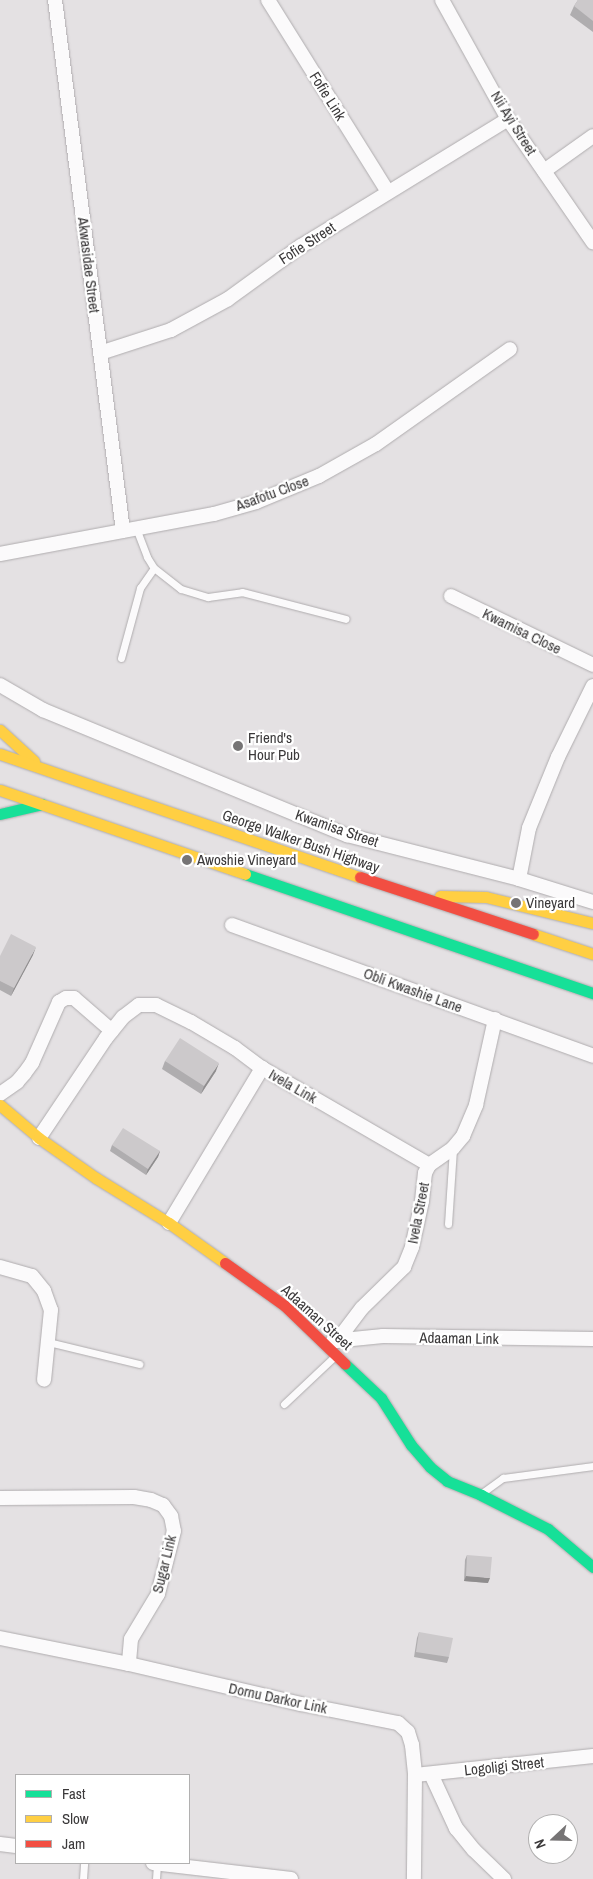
<!DOCTYPE html>
<style>
body{margin:0}
#map{position:relative;width:593px;height:1879px;overflow:hidden;background:#e4e1e3;font-family:"Archivo Narrow",sans-serif}
div>[style]{position:absolute}
.roads{filter:drop-shadow(0 0 1px #afacae) drop-shadow(0 0 1px #afacae)}
.lane>*{height:7px;margin:-3.5px;padding:0 3.5px;transform-origin:3.5px;border-radius:3.5px;background:#fbfafb}
.street>*{height:14px;margin:-7px;padding:0 7px;transform-origin:7px;border-radius:7px;background:#fbfafb}
.fast>*{height:11px;margin:-5.5px;padding:0 5.5px;transform-origin:5.5px;border-radius:5.5px;background:#16e098}
.slow>*{height:11px;margin:-5.5px;padding:0 5.5px;transform-origin:5.5px;border-radius:5.5px;background:#ffcf43}
.jam>*{height:11px;margin:-5.5px;padding:0 5.5px;transform-origin:5.5px;border-radius:5.5px;background:#f24e42}
.wall>*{inset:0;background:#afadaf}
.shaded-wall>*{inset:0;background:#8f8d8e}
.building>*{inset:0;background:#ccc9cb}
.dots>*{width:14px;height:14px;translate:-50% -50%;box-sizing:border-box;border:2px solid #fff;border-radius:50%}
span{translate:-50% -50%;white-space:nowrap;text-align:center;line-height:1.15;-webkit-text-stroke:4.5px #fff;paint-order:stroke}
.street-label{font-size:15px;color:#3b393a}
.poi-label{font-size:15px;color:#3b393a}
.left{translate:0 -50%;text-align:left}
.legend{position:absolute;left:15px;top:1774px;width:175px;height:90px;box-sizing:border-box;background:#fff;border:1px solid #b1b0b0;margin:0;padding:6px 9px;list-style:none;font-size:15px;color:#3b393a}
.legend li{display:flex;align-items:center;gap:10px;height:25px}
.legend b{width:25px;border:1px solid #b1b0b0}
.north{position:absolute;left:528px;top:1814px;width:50px;height:50px;box-sizing:border-box;background:#fff;border:1px solid #b1b0b0;border-radius:50%;rotate:249deg;font-size:14px;font-weight:700;line-height:20px;text-align:center;color:#3b393a}
.north::after{content:'';display:block;margin:auto;width:18px;height:22px;background:#767475;clip-path:polygon(50% 0,100% 100%,50% 72%,0 100%)}
</style>
<div id="map">
<div class="roads">
<div class="lane">
<i style="left:136px;top:528px;width:31px;rotate:69deg"></i>
<i style="left:147px;top:557px;width:13px;rotate:58deg"></i>
<i style="left:154px;top:568px;width:34px;rotate:38deg"></i>
<i style="left:181px;top:589px;width:28px;rotate:17deg"></i>
<i style="left:208px;top:597px;width:34px;rotate:-8deg"></i>
<i style="left:242px;top:592px;width:107px;rotate:14.6deg"></i>
<i style="left:121px;top:658px;width:73px;rotate:-74.8deg"></i>
<i style="left:140px;top:588px;width:24px;rotate:-55deg"></i>
<i style="left:448px;top:1224px;width:75px;rotate:-86.2deg"></i>
<i style="left:48px;top:1342px;width:94px;rotate:13.6deg"></i>
<i style="left:284px;top:1404px;width:70px;rotate:-43.3deg"></i>
<i style="left:482px;top:1493px;width:26px;rotate:-36deg"></i>
<i style="left:503px;top:1478px;width:91px;rotate:-7.6deg"></i>
<i style="left:83px;top:1879px;width:16px;rotate:-86deg"></i>
<i style="left:156px;top:1879px;width:16px;rotate:-86deg"></i>
</div>
<div class="street">
<i style="left:55px;top:0;width:535px;rotate:82.7deg"></i>
<i style="left:268px;top:0;width:226px;rotate:58deg"></i>
<i style="left:442px;top:0;width:136px;rotate:61deg"></i>
<i style="left:508px;top:119px;width:150px;rotate:55.4deg"></i>
<i style="left:544px;top:171px;width:60px;rotate:-35.5deg"></i>
<i style="left:100px;top:353px;width:75px;rotate:-17.9deg"></i>
<i style="left:171px;top:330px;width:65px;rotate:-28.5deg"></i>
<i style="left:228px;top:299px;width:90px;rotate:-36deg"></i>
<i style="left:301px;top:246px;width:243px;rotate:-31.5deg"></i>
<i style="left:0;top:554px;width:218px;rotate:-10.6deg"></i>
<i style="left:214px;top:514px;width:44px;rotate:-15.9deg"></i>
<i style="left:256px;top:502px;width:68px;rotate:-22.4deg"></i>
<i style="left:319px;top:476px;width:65px;rotate:-29.3deg"></i>
<i style="left:376px;top:444px;width:164px;rotate:-35.3deg"></i>
<i style="left:451px;top:596px;width:158px;rotate:25.9deg"></i>
<i style="left:0;top:685px;width:50px;rotate:30.2deg"></i>
<i style="left:43px;top:710px;width:329px;rotate:22.4deg"></i>
<i style="left:347px;top:835px;width:178px;rotate:14.3deg"></i>
<i style="left:519px;top:879px;width:77px;rotate:17.3deg"></i>
<i style="left:519px;top:879px;width:52px;rotate:-78.9deg"></i>
<i style="left:529px;top:828px;width:77px;rotate:-67.8deg"></i>
<i style="left:558px;top:757px;width:79px;rotate:-63.8deg"></i>
<i style="left:232px;top:925px;width:384px;rotate:19.9deg"></i>
<i style="left:0;top:1094px;width:21px;rotate:-35deg"></i>
<i style="left:17px;top:1082px;width:11px;rotate:-49deg"></i>
<i style="left:24px;top:1074px;width:14px;rotate:-54deg"></i>
<i style="left:32px;top:1063px;width:67px;rotate:-66.1deg"></i>
<i style="left:59px;top:1002px;width:8px;rotate:-30deg"></i>
<i style="left:66px;top:998px;width:8px"></i>
<i style="left:74px;top:998px;width:50px;rotate:41deg"></i>
<i style="left:39px;top:1138px;width:120px;rotate:-56.2deg"></i>
<i style="left:106px;top:1038px;width:27px;rotate:-51deg"></i>
<i style="left:123px;top:1017px;width:20px;rotate:-37deg"></i>
<i style="left:139px;top:1005px;width:17px"></i>
<i style="left:156px;top:1005px;width:39px;rotate:26deg"></i>
<i style="left:191px;top:1022px;width:51px;rotate:30.6deg"></i>
<i style="left:235px;top:1048px;width:34px;rotate:37deg"></i>
<i style="left:262px;top:1068px;width:193px;rotate:30.1deg"></i>
<i style="left:169px;top:1223px;width:181px;rotate:-59deg"></i>
<i style="left:0;top:1267px;width:33px;rotate:16deg"></i>
<i style="left:32px;top:1276px;width:19px;rotate:51deg"></i>
<i style="left:44px;top:1291px;width:20px;rotate:70deg"></i>
<i style="left:51px;top:1310px;width:70px;rotate:95.7deg"></i>
<i style="left:333px;top:1341px;width:50px;rotate:-5.7deg"></i>
<i style="left:383px;top:1336px;width:210px;rotate:0.8deg"></i>
<i style="left:337px;top:1341px;width:41px;rotate:-52.9deg"></i>
<i style="left:362px;top:1308px;width:59px;rotate:-44.3deg"></i>
<i style="left:404px;top:1267px;width:22px;rotate:-68deg"></i>
<i style="left:412px;top:1247px;width:47px;rotate:-77.7deg"></i>
<i style="left:422px;top:1201px;width:28px;rotate:-84deg"></i>
<i style="left:425px;top:1173px;width:9px;rotate:-63deg"></i>
<i style="left:429px;top:1165px;width:29px;rotate:-35deg"></i>
<i style="left:453px;top:1148px;width:16px;rotate:-50deg"></i>
<i style="left:463px;top:1136px;width:34px;rotate:-67deg"></i>
<i style="left:476px;top:1105px;width:88px;rotate:-77.5deg"></i>
<i style="left:0;top:1498px;width:134px;rotate:-0.4deg"></i>
<i style="left:134px;top:1497px;width:17px;rotate:10deg"></i>
<i style="left:151px;top:1500px;width:13px;rotate:23deg"></i>
<i style="left:163px;top:1505px;width:14px;rotate:54deg"></i>
<i style="left:171px;top:1516px;width:15px;rotate:79deg"></i>
<i style="left:174px;top:1531px;width:65px;rotate:104.3deg"></i>
<i style="left:158px;top:1594px;width:52px;rotate:121deg"></i>
<i style="left:131px;top:1639px;width:25px;rotate:95deg"></i>
<i style="left:0;top:1638px;width:132px;rotate:11.4deg"></i>
<i style="left:129px;top:1664px;width:177px;rotate:13.1deg"></i>
<i style="left:301px;top:1704px;width:99px;rotate:11.1deg"></i>
<i style="left:398px;top:1723px;width:13px;rotate:42deg"></i>
<i style="left:408px;top:1732px;width:14px;rotate:73deg"></i>
<i style="left:412px;top:1745px;width:30px;rotate:84deg"></i>
<i style="left:415px;top:1775px;width:104px;rotate:90.6deg"></i>
<i style="left:431px;top:1774px;width:60px;rotate:65.2deg"></i>
<i style="left:456px;top:1828px;width:28px;rotate:51deg"></i>
<i style="left:474px;top:1850px;width:42px;rotate:44deg"></i>
<i style="left:415px;top:1775px;width:179px;rotate:-6.1deg"></i>
<i style="left:0;top:1844px;width:16px;rotate:7deg"></i>
<i style="left:153px;top:1863px;width:139px;rotate:6.6deg"></i>
</div>
<div class="fast">
<i style="left:0;top:814px;width:43px;rotate:-13.4deg"></i>
<i style="left:245px;top:874px;width:368px;rotate:18.9deg"></i>
<i style="left:345px;top:1364px;width:50px;rotate:43.4deg"></i>
<i style="left:381px;top:1398px;width:56px;rotate:57.4deg"></i>
<i style="left:411px;top:1445px;width:29px;rotate:49deg"></i>
<i style="left:430px;top:1467px;width:22px;rotate:39deg"></i>
<i style="left:447px;top:1481px;width:37px;rotate:22deg"></i>
<i style="left:481px;top:1495px;width:75px;rotate:26.9deg"></i>
<i style="left:548px;top:1529px;width:59px;rotate:40.2deg"></i>
</div>
<div class="slow">
<i style="left:0;top:730px;width:46px;rotate:42.4deg"></i>
<i style="left:0;top:754px;width:380px;rotate:18.9deg"></i>
<i style="left:0;top:790px;width:259px;rotate:18.9deg"></i>
<i style="left:440px;top:896px;width:46px;rotate:1.2deg"></i>
<i style="left:486px;top:897px;width:110px;rotate:13.7deg"></i>
<i style="left:533px;top:934px;width:63px;rotate:18.4deg"></i>
<i style="left:0;top:1105px;width:51px;rotate:40.2deg"></i>
<i style="left:39px;top:1138px;width:70px;rotate:35.1deg"></i>
<i style="left:96px;top:1178px;width:86px;rotate:31.7deg"></i>
<i style="left:169px;top:1223px;width:69px;rotate:35.5deg"></i>
</div>
<div class="jam">
<i style="left:360px;top:877px;width:182px;rotate:18.2deg"></i>
<i style="left:225px;top:1263px;width:74px;rotate:35.6deg"></i>
<i style="left:285px;top:1306px;width:83px;rotate:44deg"></i>
</div>
</div>
<div class="wall">
<i style="clip-path:polygon(578px 0,593px 0,593px 32px,570px 15px,574px 6px)"></i>
<i style="clip-path:polygon(33px 955px,11px 996px,0 990px,0 956px)"></i>
<i style="clip-path:polygon(165px 1061px,216px 1071px,201px 1094px,162px 1069px)"></i>
<i style="clip-path:polygon(112px 1145px,160px 1151px,158px 1157px,146px 1175px,110px 1151px)"></i>
<i style="clip-path:polygon(467px 1555px,488px 1583px,464px 1581px,465px 1560px)"></i>
<i style="clip-path:polygon(419px 1632px,449px 1657px,447px 1663px,414px 1657px,417px 1638px)"></i>
</div>
<div class="shaded-wall">
<i style="clip-path:polygon(36px 947px,33px 955px,11px 996px,14px 988px)"></i>
<i style="clip-path:polygon(219px 1063px,216px 1071px,201px 1094px,204px 1086px)"></i>
<i style="clip-path:polygon(160px 1151px,158px 1157px,146px 1175px,148px 1169px)"></i>
<i style="clip-path:polygon(466px 1576px,490px 1578px,488px 1583px,464px 1581px)"></i>
</div>
<div class="building">
<i style="clip-path:polygon(578px 0,593px 0,593px 21px,574px 6px)"></i>
<i style="clip-path:polygon(11px 934px,36px 947px,14px 988px,0 981px,0 956px)"></i>
<i style="clip-path:polygon(180px 1038px,219px 1063px,204px 1086px,165px 1061px)"></i>
<i style="clip-path:polygon(123px 1128px,160px 1151px,148px 1169px,112px 1145px)"></i>
<i style="clip-path:polygon(467px 1555px,492px 1557px,490px 1578px,466px 1576px)"></i>
<i style="clip-path:polygon(419px 1632px,453px 1638px,449px 1657px,416px 1652px)"></i>
</div>
<div class="dots">
<i style="left:238px;top:746px;background:#767475"></i>
<i style="left:187px;top:860px;background:#767475"></i>
<i style="left:516px;top:903px;background:#767475"></i>
</div>
<div class="street-label">
<span style="left:328px;top:96px;rotate:58deg">Fofie Link</span>
<span style="left:514px;top:123px;rotate:58deg">Nii Ayi Street</span>
<span style="left:307px;top:243px;rotate:-33deg">Fofie Street</span>
<span style="left:89px;top:265px;rotate:83deg">Akwasidae Street</span>
<span style="left:272px;top:493px;rotate:-20deg">Asafotu Close</span>
<span style="left:522px;top:631px;rotate:26deg">Kwamisa Close</span>
<span style="left:337px;top:828px;rotate:19deg">Kwamisa Street</span>
<span style="left:301px;top:841px;rotate:19deg">George Walker Bush Highway</span>
<span style="left:413px;top:990px;rotate:20deg">Obli Kwashie Lane</span>
<span style="left:293px;top:1086px;rotate:30deg">Ivela Link</span>
<span style="left:418px;top:1213px;rotate:-79deg">Ivela Street</span>
<span style="left:317px;top:1317px;rotate:42deg">Adaaman Street</span>
<span style="left:459px;top:1338px;rotate:1deg">Adaaman Link</span>
<span style="left:164px;top:1564px;rotate:-76deg">Sugar Link</span>
<span style="left:278px;top:1698px;rotate:12deg">Dornu Darkor Link</span>
<span style="left:504px;top:1766px;rotate:-6deg">Logoligi Street</span>
</div>
<div class="poi-label">
<span class="left" style="left:248px;top:746px">Friend's<br>Hour Pub</span>
<span class="left" style="left:197px;top:860px">Awoshie Vineyard</span>
<span class="left" style="left:526px;top:903px">Vineyard</span>
</div>
<ul class="legend">
<li><b style="height:6px;background:#16e098"></b>Fast</li>
<li><b style="height:6px;background:#ffcf43"></b>Slow</li>
<li><b style="height:6px;background:#f24e42"></b>Jam</li>
</ul>
<div class="north">N</div>
</div>
